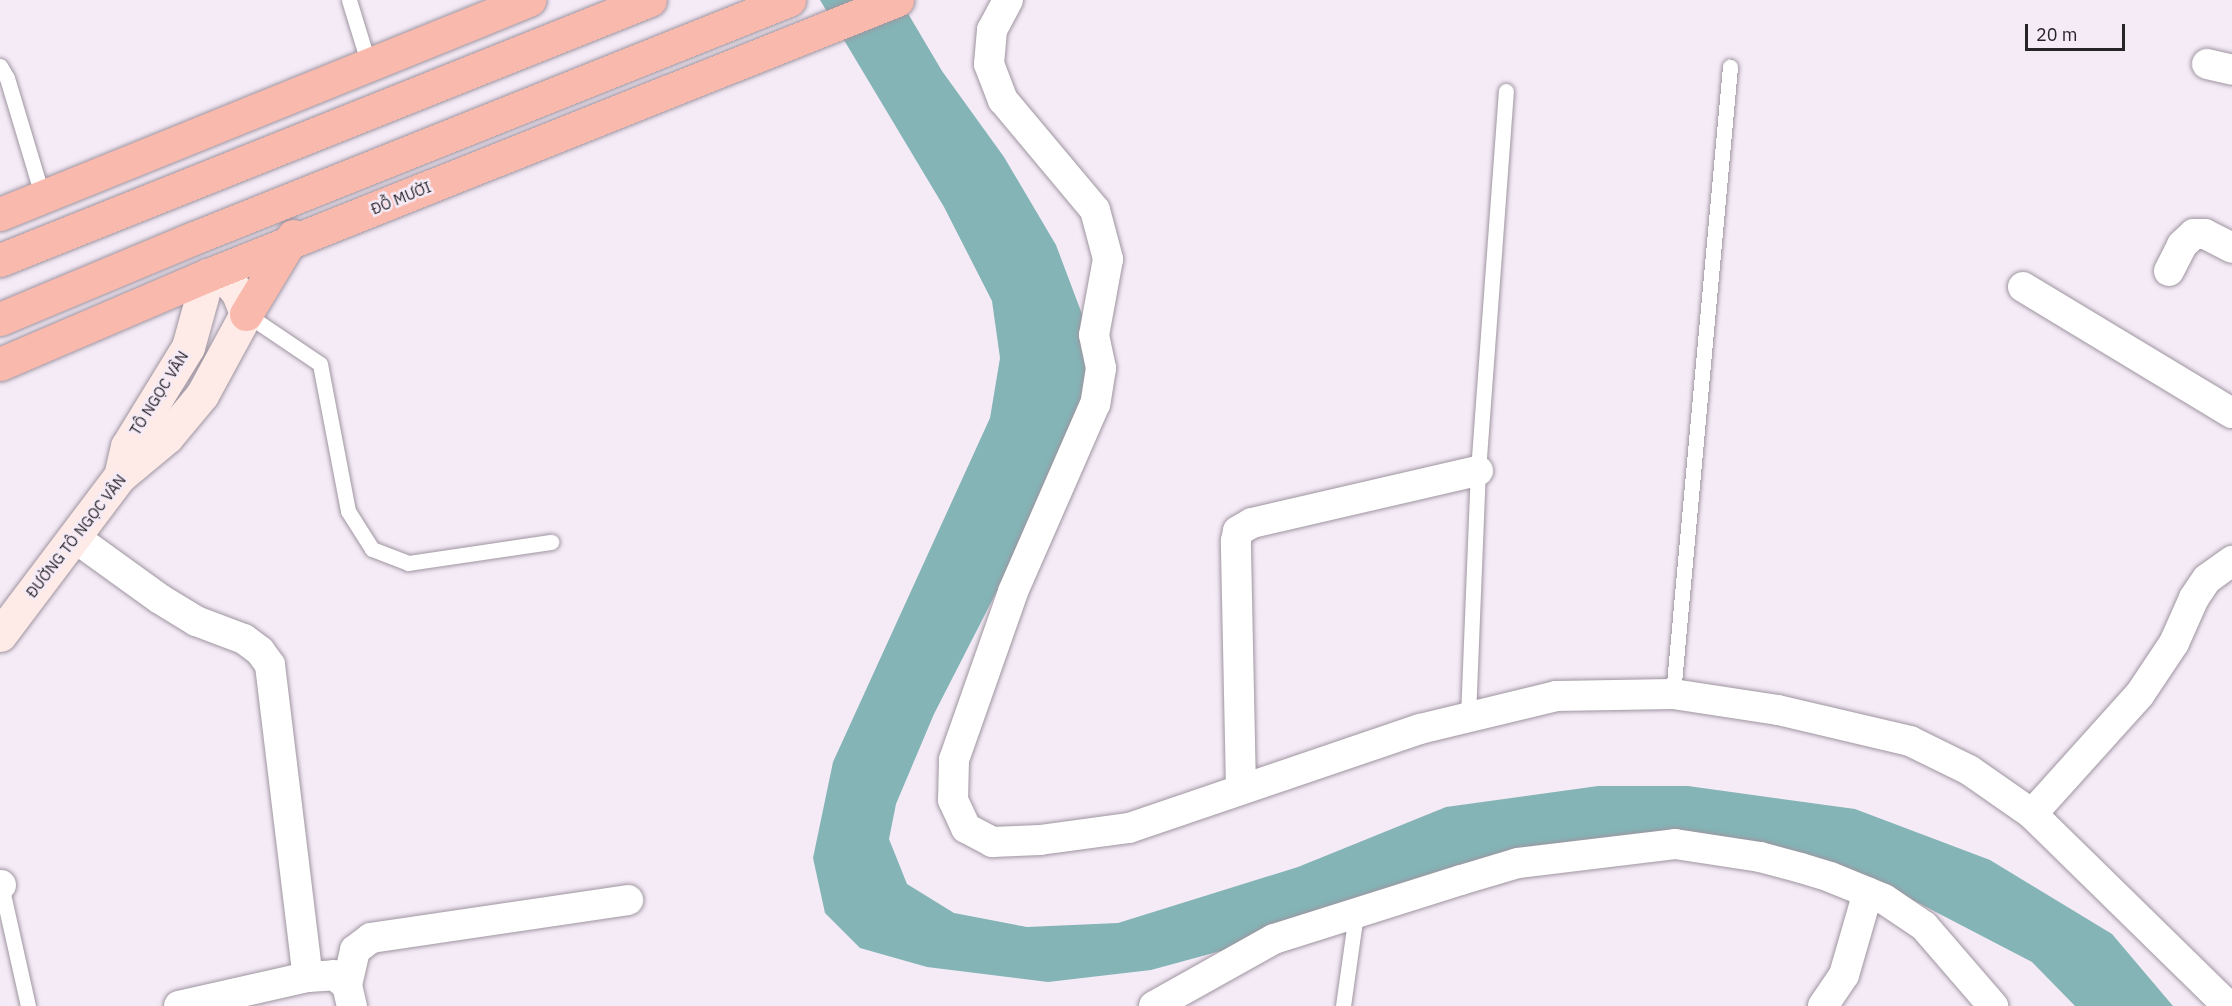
<!DOCTYPE html>
<meta charset="utf-8">
<style>
body{margin:0}
#map{position:relative;width:2232px;height:1006px;overflow:hidden;background:#f5ebf7;font-family:"IBM Plex Sans",sans-serif}
div>[style]{position:absolute}
.water>*{inset:0;background:#84b4b6}
.roads{filter:drop-shadow(0 0 2px #9e95a0) drop-shadow(0 0 2px #9e95a0)}
.lane>*{height:15px;margin:-7.5px;padding:0 7.5px;transform-origin:7.5px;border-radius:7.5px;background:#fff}
.street>*{height:30px;margin:-15px;padding:0 15px;transform-origin:15px;border-radius:15px;background:#fff}
.secondary>*{height:33px;margin:-16.5px;padding:0 16.5px;transform-origin:16.5px;border-radius:16.5px;background:#feeae6}
.highway>*{height:33px;margin:-16.5px;padding:0 16.5px;transform-origin:16.5px;border-radius:16.5px;background:#fab9ad}
span{translate:-50% -50%;white-space:nowrap;text-align:center;line-height:1.15;-webkit-text-stroke:5px #f5ebf7;paint-order:stroke}
.street-label{font-size:15px;color:#272428}
.scale{position:absolute;left:2025px;top:24px;width:100px;height:27px;box-sizing:border-box;border:3px solid #272428;border-top:0;padding-left:8px;font-size:18px;line-height:21px;white-space:nowrap;color:#272428;-webkit-text-stroke:4px #f5ebf7;paint-order:stroke}
</style>
<div id="map">
<div class="water">
<i style="clip-path:polygon(820px 0,900px 0,942px 71px,1004px 157px,1056px 245px,1085px 322px,1098px 366px,1084px 421px,934px 714px,896px 804px,889px 839px,907px 884px,954px 913px,1027px 927px,1118px 923px,1298px 867px,1446px 807px,1598px 786px,1688px 786px,1855px 809px,1990px 860px,2112px 934px,2173px 1006px,2075px 1006px,2032px 962px,1907px 897px,1674px 841px,1309px 927px,1151px 970px,1048px 982px,927px 967px,860px 948px,825px 913px,813px 858px,833px 762px,990px 418px,1000px 358px,992px 301px,944px 207px)"></i>
</div>
<div class="roads">
<div class="lane">
<i style="left:349px;top:0;width:68px;rotate:72.9deg"></i>
<i style="left:0;top:66px;width:14px;rotate:60deg"></i>
<i style="left:7px;top:78px;width:125px;rotate:73.3deg"></i>
<i style="left:246px;top:314px;width:89px;rotate:34deg"></i>
<i style="left:320px;top:364px;width:150px;rotate:79.2deg"></i>
<i style="left:348px;top:511px;width:45px;rotate:57.7deg"></i>
<i style="left:372px;top:549px;width:39px;rotate:21deg"></i>
<i style="left:408px;top:563px;width:145px;rotate:-8.4deg"></i>
<i style="left:1673px;top:694px;width:630px;rotate:-84.81deg"></i>
<i style="left:1468px;top:717px;width:246px;rotate:-87.7deg"></i>
<i style="left:1478px;top:471px;width:381px;rotate:-85.8deg"></i>
<i style="left:1px;top:885px;width:124px;rotate:77.4deg"></i>
<i style="left:1343px;top:1006px;width:93px;rotate:-82deg"></i>
</div>
<div class="street">
<i style="left:1008px;top:0;width:34px;rotate:118deg"></i>
<i style="left:992px;top:30px;width:34px;rotate:95deg"></i>
<i style="left:989px;top:64px;width:39px;rotate:69deg"></i>
<i style="left:1003px;top:100px;width:143px;rotate:50.1deg"></i>
<i style="left:1095px;top:210px;width:51px;rotate:75.1deg"></i>
<i style="left:1108px;top:259px;width:77px;rotate:100.4deg"></i>
<i style="left:1094px;top:335px;width:34px;rotate:78deg"></i>
<i style="left:1101px;top:368px;width:36px;rotate:99deg"></i>
<i style="left:1095px;top:404px;width:205px;rotate:113.6deg"></i>
<i style="left:1013px;top:592px;width:178px;rotate:109.4deg"></i>
<i style="left:954px;top:760px;width:40px;rotate:91.4deg"></i>
<i style="left:953px;top:800px;width:31px;rotate:65deg"></i>
<i style="left:966px;top:828px;width:30px;rotate:28deg"></i>
<i style="left:992px;top:842px;width:48px;rotate:-2.4deg"></i>
<i style="left:1040px;top:840px;width:90px;rotate:-7.7deg"></i>
<i style="left:1129px;top:828px;width:307px;rotate:-18.8deg"></i>
<i style="left:1420px;top:729px;width:140px;rotate:-13.6deg"></i>
<i style="left:1556px;top:696px;width:117px;rotate:-1deg"></i>
<i style="left:1673px;top:694px;width:106px;rotate:8.7deg"></i>
<i style="left:1778px;top:710px;width:136px;rotate:13.2deg"></i>
<i style="left:1910px;top:741px;width:66px;rotate:26.2deg"></i>
<i style="left:1969px;top:770px;width:77px;rotate:34.9deg"></i>
<i style="left:2032px;top:814px;width:274px;rotate:44.4deg"></i>
<i style="left:2207px;top:64px;width:26px;rotate:13deg"></i>
<i style="left:2169px;top:271px;width:29px;rotate:-63deg"></i>
<i style="left:2182px;top:245px;width:16px;rotate:-43deg"></i>
<i style="left:2194px;top:234px;width:11px"></i>
<i style="left:2205px;top:234px;width:30px;rotate:27deg"></i>
<i style="left:2023px;top:287px;width:244px;rotate:31.1deg"></i>
<i style="left:74px;top:537px;width:106px;rotate:35.8deg"></i>
<i style="left:160px;top:599px;width:42px;rotate:31.4deg"></i>
<i style="left:196px;top:621px;width:51px;rotate:20.6deg"></i>
<i style="left:244px;top:639px;width:20px;rotate:37deg"></i>
<i style="left:260px;top:651px;width:17px;rotate:54deg"></i>
<i style="left:270px;top:665px;width:314px;rotate:83.1deg"></i>
<i style="left:1241px;top:789px;width:248px;rotate:-91.2deg"></i>
<i style="left:1236px;top:541px;width:10px;rotate:-79deg"></i>
<i style="left:1238px;top:531px;width:16px;rotate:-30deg"></i>
<i style="left:1252px;top:523px;width:232px;rotate:-13deg"></i>
<i style="left:2032px;top:814px;width:161px;rotate:-48deg"></i>
<i style="left:2140px;top:694px;width:61px;rotate:-56.3deg"></i>
<i style="left:2174px;top:643px;width:49px;rotate:-66deg"></i>
<i style="left:2194px;top:598px;width:23px;rotate:-56deg"></i>
<i style="left:2207px;top:579px;width:31px;rotate:-36deg"></i>
<i style="left:0;top:885px;width:1px"></i>
<i style="left:347px;top:985px;width:36px;rotate:-77deg"></i>
<i style="left:355px;top:950px;width:20px;rotate:-37deg"></i>
<i style="left:371px;top:938px;width:260px;rotate:-8.4deg"></i>
<i style="left:179px;top:1006px;width:132px;rotate:-12.7deg"></i>
<i style="left:308px;top:977px;width:26px;rotate:-4deg"></i>
<i style="left:334px;top:975px;width:16px;rotate:38deg"></i>
<i style="left:347px;top:985px;width:22px;rotate:77deg"></i>
<i style="left:1154px;top:1006px;width:137px;rotate:-29.2deg"></i>
<i style="left:1274px;top:939px;width:196px;rotate:-17.5deg"></i>
<i style="left:1461px;top:880px;width:59px;rotate:-16.6deg"></i>
<i style="left:1518px;top:863px;width:158px;rotate:-6.9deg"></i>
<i style="left:1675px;top:844px;width:86px;rotate:8.7deg"></i>
<i style="left:1760px;top:857px;width:42px;rotate:15deg"></i>
<i style="left:1801px;top:868px;width:30px;rotate:17deg"></i>
<i style="left:1830px;top:877px;width:58px;rotate:22.2deg"></i>
<i style="left:1884px;top:899px;width:48px;rotate:34deg"></i>
<i style="left:1924px;top:926px;width:106px;rotate:49.2deg"></i>
<i style="left:1823px;top:1006px;width:37px;rotate:-56deg"></i>
<i style="left:1844px;top:975px;width:86px;rotate:-73.9deg"></i>
</div>
<div class="secondary">
<i style="left:0;top:635px;width:199px;rotate:-53deg"></i>
<i style="left:120px;top:476px;width:61px;rotate:-39.7deg"></i>
<i style="left:167px;top:437px;width:55px;rotate:-50.2deg"></i>
<i style="left:202px;top:395px;width:92px;rotate:-61.5deg"></i>
<i style="left:246px;top:314px;width:22px;rotate:-111deg"></i>
<i style="left:238px;top:293px;width:16px;rotate:-130deg"></i>
<i style="left:228px;top:281px;width:21px;rotate:-163deg"></i>
<i style="left:208px;top:275px;width:75px;rotate:105.5deg"></i>
<i style="left:188px;top:347px;width:116px;rotate:121.6deg"></i>
<i style="left:127px;top:446px;width:31px;rotate:103deg"></i>
</div>
<div class="highway">
<i style="left:0;top:214px;width:571px;rotate:-22.03deg"></i>
<i style="left:0;top:260px;width:700px;rotate:-21.8deg"></i>
<i style="left:246px;top:314px;width:91px;rotate:-58.9deg"></i>
<i style="left:0;top:319px;width:210px;rotate:-22.7deg"></i>
<i style="left:194px;top:238px;width:641px;rotate:-21.8deg"></i>
<i style="left:0;top:364px;width:226px;rotate:-23.2deg"></i>
<i style="left:208px;top:275px;width:742px;rotate:-21.76deg"></i>
</div>
</div>
<div class="street-label">
<span style="left:401px;top:198px;rotate:-22deg">ĐỖ MƯỜI</span>
<span style="left:159px;top:393px;rotate:-58deg">TÔ NGỌC VÂN</span>
<span style="left:76px;top:536px;rotate:-52deg">ĐƯỜNG TÔ NGỌC VÂN</span>
</div>
<div class="scale">20 m</div>
</div>
